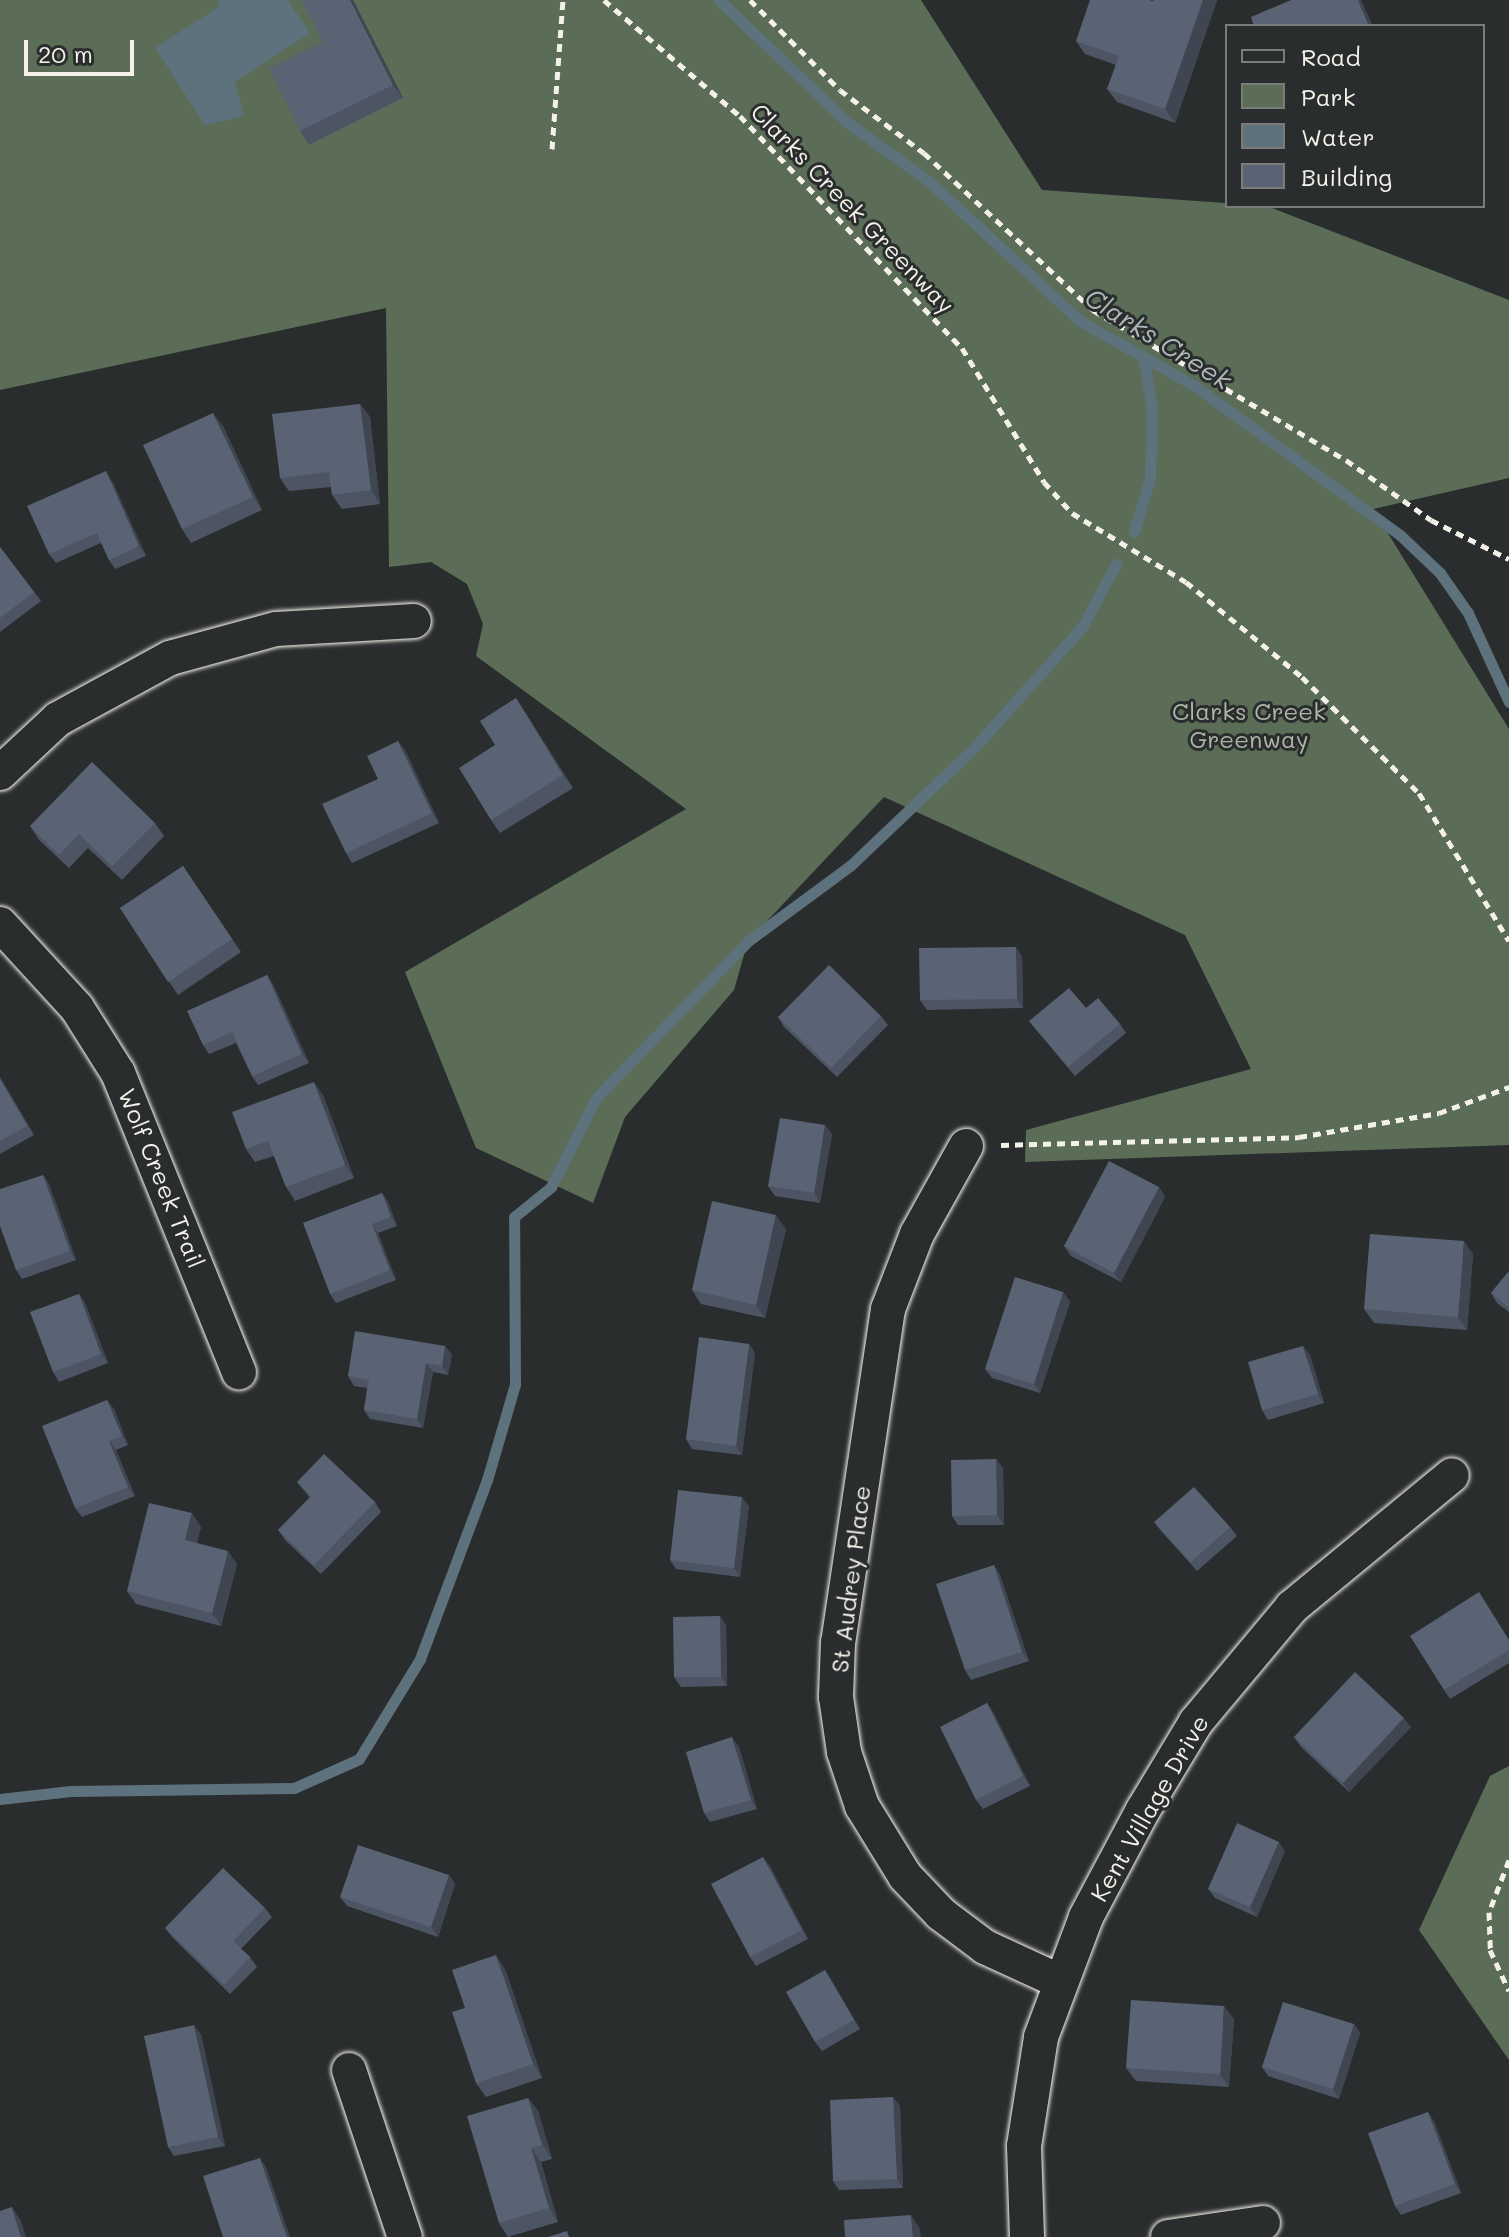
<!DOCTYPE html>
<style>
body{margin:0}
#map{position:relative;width:1509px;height:2237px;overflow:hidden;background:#2a2d2e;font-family:Mali,sans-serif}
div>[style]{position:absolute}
.green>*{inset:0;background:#5b6d57}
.water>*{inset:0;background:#5d727d}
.stream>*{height:11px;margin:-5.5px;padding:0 5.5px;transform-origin:5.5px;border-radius:5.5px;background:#5d727d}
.path>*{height:5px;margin-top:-2.5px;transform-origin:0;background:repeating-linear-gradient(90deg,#f4f1e8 0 8px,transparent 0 14px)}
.roads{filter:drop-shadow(0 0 2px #f4f1e8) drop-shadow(0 0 2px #f4f1e8)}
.street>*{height:34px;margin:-17px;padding:0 17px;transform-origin:17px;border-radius:17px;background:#2a2d2e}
.wall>*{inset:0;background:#4d5564}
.shaded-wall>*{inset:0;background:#3f4551}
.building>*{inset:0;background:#5a6374}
span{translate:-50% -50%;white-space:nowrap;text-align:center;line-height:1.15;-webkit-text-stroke:6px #2a2d2e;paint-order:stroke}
.street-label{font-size:24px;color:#f4f1e8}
.park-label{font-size:24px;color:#afb6a7}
.water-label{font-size:26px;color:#b0b8b8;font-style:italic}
.legend{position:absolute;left:1225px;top:24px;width:260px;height:184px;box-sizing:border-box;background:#2a2d2e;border:2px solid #7b7b78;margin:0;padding:10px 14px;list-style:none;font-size:24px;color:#f4f1e8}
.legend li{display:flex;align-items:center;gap:16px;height:40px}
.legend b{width:40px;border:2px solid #7b7b78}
.scale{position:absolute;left:24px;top:40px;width:110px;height:36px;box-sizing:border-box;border:4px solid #f4f1e8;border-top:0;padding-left:10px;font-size:24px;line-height:28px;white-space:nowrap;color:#f4f1e8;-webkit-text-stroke:6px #2a2d2e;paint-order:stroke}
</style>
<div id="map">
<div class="green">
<i style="clip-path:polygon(0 0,921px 0,1042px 190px,1267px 206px,1509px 300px,1509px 478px,1373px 509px,1509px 729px,1509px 1145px,1025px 1162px,1026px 1130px,1251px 1069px,1185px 935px,884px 797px,748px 941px,734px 990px,625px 1117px,593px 1203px,476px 1148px,405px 972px,686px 809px,476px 656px,483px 624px,467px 584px,431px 562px,389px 567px,386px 308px,0 390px)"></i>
<i style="clip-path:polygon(1509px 1766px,1509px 2060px,1419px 1930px,1490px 1776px)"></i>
</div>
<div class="water">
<i style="clip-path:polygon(219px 0,288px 0,310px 33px,235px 82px,244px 116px,205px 125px,155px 48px,220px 6px)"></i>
</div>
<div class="stream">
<i style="left:719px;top:0;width:178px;rotate:43.6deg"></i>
<i style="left:848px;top:123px;width:101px;rotate:35.7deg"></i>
<i style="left:930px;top:182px;width:205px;rotate:42.8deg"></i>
<i style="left:1080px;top:321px;width:132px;rotate:29.5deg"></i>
<i style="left:1195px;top:386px;width:252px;rotate:36deg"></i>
<i style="left:1399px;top:534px;width:57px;rotate:43.6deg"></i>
<i style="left:1440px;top:573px;width:49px;rotate:55deg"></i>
<i style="left:1468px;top:613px;width:98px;rotate:65.3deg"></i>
<i style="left:1134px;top:532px;width:56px;rotate:-73.5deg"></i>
<i style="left:1150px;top:478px;width:68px;rotate:-88.3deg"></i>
<i style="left:1152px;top:410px;width:51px;rotate:-99.1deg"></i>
<i style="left:0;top:1799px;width:71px;rotate:-6.4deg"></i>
<i style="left:71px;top:1791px;width:223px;rotate:-0.8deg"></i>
<i style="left:294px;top:1788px;width:71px;rotate:-24deg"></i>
<i style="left:359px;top:1759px;width:117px;rotate:-58.6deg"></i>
<i style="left:420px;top:1659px;width:191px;rotate:-69.5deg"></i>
<i style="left:487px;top:1480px;width:100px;rotate:-73.7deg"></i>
<i style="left:515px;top:1384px;width:167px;rotate:-90.3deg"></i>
<i style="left:514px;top:1217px;width:48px;rotate:-39deg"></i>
<i style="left:551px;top:1187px;width:100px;rotate:-63.2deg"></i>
<i style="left:596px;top:1098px;width:219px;rotate:-45.9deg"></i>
<i style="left:748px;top:941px;width:128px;rotate:-36.4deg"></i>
<i style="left:851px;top:865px;width:168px;rotate:-43.6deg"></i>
<i style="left:973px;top:749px;width:164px;rotate:-48.2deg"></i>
<i style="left:1082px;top:627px;width:72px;rotate:-61.6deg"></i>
</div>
<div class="path">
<i style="left:604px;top:0;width:179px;rotate:40.5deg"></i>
<i style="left:740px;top:116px;width:321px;rotate:46.3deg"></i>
<i style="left:962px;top:348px;width:157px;rotate:58.5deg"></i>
<i style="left:1044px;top:482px;width:42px;rotate:47.9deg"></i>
<i style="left:1072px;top:513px;width:133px;rotate:31.2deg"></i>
<i style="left:1186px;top:582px;width:150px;rotate:39.3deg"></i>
<i style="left:1302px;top:677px;width:165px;rotate:44.8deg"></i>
<i style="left:1419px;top:793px;width:173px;rotate:58.7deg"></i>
<i style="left:750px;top:0;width:127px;rotate:45deg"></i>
<i style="left:840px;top:90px;width:105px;rotate:36.9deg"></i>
<i style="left:924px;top:153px;width:231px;rotate:42.9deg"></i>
<i style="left:1093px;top:310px;width:294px;rotate:30.7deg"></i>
<i style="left:1346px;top:460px;width:104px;rotate:35.2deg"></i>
<i style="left:1431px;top:520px;width:87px;rotate:26.6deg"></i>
<i style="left:552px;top:149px;width:149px;rotate:-85.8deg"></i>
<i style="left:1001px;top:1145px;width:298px;rotate:-1.5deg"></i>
<i style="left:1299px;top:1137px;width:142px;rotate:-9.7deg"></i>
<i style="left:1439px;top:1113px;width:75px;rotate:-20.4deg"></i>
<i style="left:1509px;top:1860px;width:56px;rotate:111deg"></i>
<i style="left:1489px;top:1912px;width:38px;rotate:88deg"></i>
<i style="left:1490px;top:1950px;width:45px;rotate:65.1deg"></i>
</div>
<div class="roads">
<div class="street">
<i style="left:0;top:773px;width:79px;rotate:-43deg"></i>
<i style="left:58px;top:719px;width:128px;rotate:-28.6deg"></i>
<i style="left:170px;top:658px;width:110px;rotate:-15.3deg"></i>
<i style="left:276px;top:629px;width:138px;rotate:-3.3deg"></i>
<i style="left:0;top:924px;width:114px;rotate:47.5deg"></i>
<i style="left:77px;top:1008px;width:77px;rotate:57.8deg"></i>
<i style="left:118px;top:1073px;width:323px;rotate:68deg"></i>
<i style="left:966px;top:1146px;width:101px;rotate:119.1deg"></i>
<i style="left:917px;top:1234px;width:80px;rotate:111.1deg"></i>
<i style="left:888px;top:1309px;width:337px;rotate:98.5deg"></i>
<i style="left:838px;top:1642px;width:55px;rotate:92.1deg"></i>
<i style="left:836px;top:1697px;width:56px;rotate:81.7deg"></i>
<i style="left:844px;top:1752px;width:57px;rotate:71.6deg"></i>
<i style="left:862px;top:1806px;width:82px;rotate:58.4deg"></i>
<i style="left:905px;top:1876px;width:52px;rotate:46.5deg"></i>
<i style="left:941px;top:1914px;width:55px;rotate:36.9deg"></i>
<i style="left:985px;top:1947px;width:81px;rotate:24.7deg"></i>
<i style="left:349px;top:2070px;width:176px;rotate:71.5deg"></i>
<i style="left:1027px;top:2237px;width:91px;rotate:-91.9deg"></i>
<i style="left:1024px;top:2146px;width:110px;rotate:-81.1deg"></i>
<i style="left:1041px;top:2037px;width:128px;rotate:-69.4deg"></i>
<i style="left:1086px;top:1917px;width:121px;rotate:-62deg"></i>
<i style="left:1143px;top:1810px;width:103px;rotate:-58.9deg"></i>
<i style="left:1196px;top:1722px;width:150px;rotate:-50.1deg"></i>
<i style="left:1292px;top:1607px;width:207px;rotate:-39.5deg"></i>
<i style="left:1168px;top:2237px;width:96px;rotate:-8.4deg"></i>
</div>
</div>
<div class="wall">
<i style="clip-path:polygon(353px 0,403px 98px,309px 145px,300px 131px,323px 42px)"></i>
<i style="clip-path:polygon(1154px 0,1217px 0,1175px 123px,1117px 102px,1107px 89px,1116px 65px,1085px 54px,1076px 41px)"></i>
<i style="clip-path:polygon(360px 404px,370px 417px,380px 504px,342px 509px,332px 495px,331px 487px,289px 491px,280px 478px)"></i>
<i style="clip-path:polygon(223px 426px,262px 510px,191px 543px,182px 529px)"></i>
<i style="clip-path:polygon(112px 481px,146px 556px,115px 569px,109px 560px,101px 543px,56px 563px,49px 554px)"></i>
<i style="clip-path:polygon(0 547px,41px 601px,0 632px)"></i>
<i style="clip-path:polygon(516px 698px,573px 788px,500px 833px,491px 820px)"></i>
<i style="clip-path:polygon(405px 750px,439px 823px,352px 863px,346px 853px,378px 779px)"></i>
<i style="clip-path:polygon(155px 823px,164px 836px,122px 880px,88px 848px,69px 868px,39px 840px,30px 826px)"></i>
<i style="clip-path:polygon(183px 866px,241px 952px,178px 995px,120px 908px)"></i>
<i style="clip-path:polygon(1022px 956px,1023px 1008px,927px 1010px,920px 1000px)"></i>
<i style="clip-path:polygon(267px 975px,273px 984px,309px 1063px,258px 1085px,252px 1076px,236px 1043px,209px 1054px,203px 1045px)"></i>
<i style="clip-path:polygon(1086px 1008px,1120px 1024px,1126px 1033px,1075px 1076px,1029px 1021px)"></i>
<i style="clip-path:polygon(881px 1016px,888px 1025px,837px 1077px,784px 1027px,778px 1017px)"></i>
<i style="clip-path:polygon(0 1077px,34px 1135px,0 1154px)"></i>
<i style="clip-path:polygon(323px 1095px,354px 1178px,295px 1201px,286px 1187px,274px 1156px,255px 1162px,246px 1149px)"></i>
<i style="clip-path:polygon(832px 1134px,820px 1203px,775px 1196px,768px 1186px)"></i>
<i style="clip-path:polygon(43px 1175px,49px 1184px,76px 1260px,22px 1279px,16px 1270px)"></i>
<i style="clip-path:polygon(1159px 1187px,1165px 1197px,1121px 1282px,1071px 1256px,1064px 1246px)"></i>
<i style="clip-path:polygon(382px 1193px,388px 1202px,397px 1226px,378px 1233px,396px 1280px,336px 1303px,330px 1294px)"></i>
<i style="clip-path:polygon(786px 1229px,765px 1318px,701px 1304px,692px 1290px)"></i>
<i style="clip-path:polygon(1473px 1254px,1467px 1330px,1374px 1323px,1364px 1309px)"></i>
<i style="clip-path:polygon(1509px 1271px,1509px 1312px,1497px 1303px,1491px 1293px)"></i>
<i style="clip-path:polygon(1063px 1292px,1070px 1302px,1040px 1393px,992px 1378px,985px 1369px)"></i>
<i style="clip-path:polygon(79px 1294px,85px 1303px,108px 1363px,59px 1382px,53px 1372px)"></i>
<i style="clip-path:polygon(749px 1344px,755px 1353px,742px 1455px,692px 1449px,686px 1439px)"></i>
<i style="clip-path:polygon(445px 1346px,452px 1355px,448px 1375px,433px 1372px,423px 1428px,370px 1419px,364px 1410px,367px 1388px,354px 1386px,348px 1376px)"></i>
<i style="clip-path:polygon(1310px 1355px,1324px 1403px,1268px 1420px,1262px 1410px)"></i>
<i style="clip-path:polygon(107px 1400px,114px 1409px,128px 1445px,116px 1450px,135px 1496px,82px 1517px,75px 1508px)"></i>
<i style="clip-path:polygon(996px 1459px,1003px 1468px,1004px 1525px,958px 1525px,952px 1516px)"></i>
<i style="clip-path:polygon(297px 1482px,375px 1502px,381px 1512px,321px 1574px,285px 1540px,278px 1530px,310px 1498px)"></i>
<i style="clip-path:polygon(749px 1506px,740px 1577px,676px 1569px,670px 1560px)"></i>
<i style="clip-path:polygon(1154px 1522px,1230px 1527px,1237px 1536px,1197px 1571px,1161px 1531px)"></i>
<i style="clip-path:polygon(201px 1527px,197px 1543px,237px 1564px,221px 1626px,136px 1604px,127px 1591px)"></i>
<i style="clip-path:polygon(994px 1565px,1000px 1575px,1029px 1661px,971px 1680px,965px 1670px)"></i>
<i style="clip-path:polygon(720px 1616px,726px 1625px,727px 1686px,681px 1687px,674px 1677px)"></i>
<i style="clip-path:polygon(1509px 1639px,1509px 1663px,1450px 1699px,1444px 1690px)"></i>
<i style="clip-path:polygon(987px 1703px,993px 1712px,1030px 1786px,983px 1809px,976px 1800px)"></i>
<i style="clip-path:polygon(1411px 1727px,1349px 1792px,1301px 1747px,1294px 1737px)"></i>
<i style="clip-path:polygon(739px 1747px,757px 1809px,710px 1822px,704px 1813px)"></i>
<i style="clip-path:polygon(1285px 1851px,1257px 1917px,1215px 1898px,1208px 1889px)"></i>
<i style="clip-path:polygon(770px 1866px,808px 1939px,756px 1966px,750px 1957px)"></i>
<i style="clip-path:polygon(449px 1875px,455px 1884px,438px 1937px,347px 1906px,340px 1897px)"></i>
<i style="clip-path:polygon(265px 1908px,272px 1917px,241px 1949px,250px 1957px,257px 1967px,230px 1994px,172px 1937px,165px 1928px)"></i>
<i style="clip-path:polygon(505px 1969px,542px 2078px,486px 2097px,476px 2083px,465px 2008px)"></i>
<i style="clip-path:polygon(825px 1970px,860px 2029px,822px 2051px,815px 2042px)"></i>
<i style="clip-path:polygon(1234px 2019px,1229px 2087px,1136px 2081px,1126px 2068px)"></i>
<i style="clip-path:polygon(1354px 2024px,1360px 2033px,1339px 2099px,1268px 2076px,1262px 2067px)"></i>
<i style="clip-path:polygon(201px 2034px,225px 2146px,174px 2156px,168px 2147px)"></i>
<i style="clip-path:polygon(893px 2097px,900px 2106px,903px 2188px,839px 2190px,833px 2181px)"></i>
<i style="clip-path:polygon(528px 2098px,538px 2111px,552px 2159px,541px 2162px,558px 2222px,508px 2237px,499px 2223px)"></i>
<i style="clip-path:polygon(1434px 2121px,1461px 2193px,1401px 2215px,1395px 2206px)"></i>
</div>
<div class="shaded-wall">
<i style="clip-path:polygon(350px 0,353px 0,403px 98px,393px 85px)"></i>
<i style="clip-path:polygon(1203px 0,1217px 0,1175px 123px,1165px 109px)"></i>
<i style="clip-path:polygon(1358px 0,1361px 0,1373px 26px,1369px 26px)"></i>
<i style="clip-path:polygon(360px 404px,370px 417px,380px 504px,371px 490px)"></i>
<i style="clip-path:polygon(213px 413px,223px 426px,262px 510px,253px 497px)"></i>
<i style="clip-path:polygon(106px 471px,112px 481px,146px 556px,139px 546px)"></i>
<i style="clip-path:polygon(516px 698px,525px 712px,573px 788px,563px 775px)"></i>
<i style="clip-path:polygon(398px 741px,405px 750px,439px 823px,432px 813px)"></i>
<i style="clip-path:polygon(1016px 947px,1022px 956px,1023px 1008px,1017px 999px)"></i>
<i style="clip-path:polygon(267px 975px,273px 984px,309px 1063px,302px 1054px)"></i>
<i style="clip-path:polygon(0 1077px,34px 1135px,0 1079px)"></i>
<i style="clip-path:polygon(314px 1082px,323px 1095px,354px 1178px,345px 1165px)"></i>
<i style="clip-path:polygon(825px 1125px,832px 1134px,820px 1203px,814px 1193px)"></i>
<i style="clip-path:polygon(43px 1175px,49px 1184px,76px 1260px,70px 1251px)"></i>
<i style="clip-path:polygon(1159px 1187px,1165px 1197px,1121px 1282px,1114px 1273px)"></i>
<i style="clip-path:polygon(382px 1193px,388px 1202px,397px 1226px,391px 1217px)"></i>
<i style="clip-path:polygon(776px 1215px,786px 1229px,765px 1318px,756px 1305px)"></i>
<i style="clip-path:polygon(372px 1224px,378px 1233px,396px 1280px,390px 1270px)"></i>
<i style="clip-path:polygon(1464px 1241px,1473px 1254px,1467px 1330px,1458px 1317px)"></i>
<i style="clip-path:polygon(1063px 1292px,1070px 1302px,1040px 1393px,1034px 1384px)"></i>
<i style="clip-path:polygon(79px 1294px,85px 1303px,108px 1363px,101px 1354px)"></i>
<i style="clip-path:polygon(749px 1344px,755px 1353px,742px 1455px,736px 1446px)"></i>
<i style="clip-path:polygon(445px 1346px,452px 1355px,448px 1375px,442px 1366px)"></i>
<i style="clip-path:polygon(1303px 1346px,1310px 1355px,1324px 1403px,1318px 1394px)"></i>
<i style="clip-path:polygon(426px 1363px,433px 1372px,423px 1428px,417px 1419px)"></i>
<i style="clip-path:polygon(107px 1400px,114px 1409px,128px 1445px,122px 1436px)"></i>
<i style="clip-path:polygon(109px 1441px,116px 1450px,135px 1496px,128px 1487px)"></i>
<i style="clip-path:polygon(996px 1459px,1003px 1468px,1004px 1525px,997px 1515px)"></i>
<i style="clip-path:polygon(742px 1497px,749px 1506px,740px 1577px,734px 1568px)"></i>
<i style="clip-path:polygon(192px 1513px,201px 1527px,194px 1553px,185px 1540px)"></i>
<i style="clip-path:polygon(228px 1551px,237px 1564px,221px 1626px,212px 1613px)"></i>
<i style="clip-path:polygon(994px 1565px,1000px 1575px,1029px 1661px,1022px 1652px)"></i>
<i style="clip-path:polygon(720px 1616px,726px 1625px,727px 1686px,721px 1677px)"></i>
<i style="clip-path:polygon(987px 1703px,993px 1712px,1030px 1786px,1023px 1776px)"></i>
<i style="clip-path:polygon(1404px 1718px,1411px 1727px,1349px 1792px,1343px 1783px)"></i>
<i style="clip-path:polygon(732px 1737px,739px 1747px,757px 1809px,751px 1800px)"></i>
<i style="clip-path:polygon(1279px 1842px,1285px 1851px,1257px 1917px,1250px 1907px)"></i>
<i style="clip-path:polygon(763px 1857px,770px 1866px,808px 1939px,802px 1930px)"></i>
<i style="clip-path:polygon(449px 1875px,455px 1884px,438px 1937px,431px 1927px)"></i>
<i style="clip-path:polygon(496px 1955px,505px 1969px,542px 2078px,533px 2064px)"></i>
<i style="clip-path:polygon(825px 1970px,831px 1979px,860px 2029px,854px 2020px)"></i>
<i style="clip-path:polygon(1224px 2006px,1234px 2019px,1229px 2087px,1220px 2074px)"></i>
<i style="clip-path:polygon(1354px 2024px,1360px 2033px,1339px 2099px,1333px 2089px)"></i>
<i style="clip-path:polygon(194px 2025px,201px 2034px,225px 2146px,218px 2137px)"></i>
<i style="clip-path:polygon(893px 2097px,900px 2106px,903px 2188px,897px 2179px)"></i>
<i style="clip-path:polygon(528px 2098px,538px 2111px,552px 2159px,542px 2145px)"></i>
<i style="clip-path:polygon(1428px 2112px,1434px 2121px,1461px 2193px,1455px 2184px)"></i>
<i style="clip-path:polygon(531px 2148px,541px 2162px,558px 2222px,549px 2208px)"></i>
<i style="clip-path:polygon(260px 2158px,266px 2167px,290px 2237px,287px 2237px)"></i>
<i style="clip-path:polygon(12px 2207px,21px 2221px,26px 2237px,21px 2237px)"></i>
<i style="clip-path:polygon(911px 2215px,920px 2229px,921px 2237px,913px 2237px)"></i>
</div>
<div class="building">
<i style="clip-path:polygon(302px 0,350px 0,393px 85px,300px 131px,269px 68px,323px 42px)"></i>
<i style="clip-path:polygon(1090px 0,1149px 0,1153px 1px,1154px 0,1203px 0,1165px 109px,1107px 89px,1119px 56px,1076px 41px)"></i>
<i style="clip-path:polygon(1291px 0,1358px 0,1369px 26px,1254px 26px,1251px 17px)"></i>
<i style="clip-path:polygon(360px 404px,371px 490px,332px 495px,329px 472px,280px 478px,272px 414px)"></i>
<i style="clip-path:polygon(213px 413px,253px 497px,182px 529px,143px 445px)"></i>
<i style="clip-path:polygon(106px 471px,139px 546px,109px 560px,97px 533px,49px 554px,27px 506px)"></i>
<i style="clip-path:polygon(0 547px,34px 592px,0 618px)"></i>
<i style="clip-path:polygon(516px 698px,563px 775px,491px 820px,459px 768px,495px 745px,480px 721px)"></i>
<i style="clip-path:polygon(398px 741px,432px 813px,346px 853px,322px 804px,378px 779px,367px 756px)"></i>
<i style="clip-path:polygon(92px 762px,155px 823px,112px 866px,79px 834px,59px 855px,30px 826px)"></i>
<i style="clip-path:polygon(183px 866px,232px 939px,168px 982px,120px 908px)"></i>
<i style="clip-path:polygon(1016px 947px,1017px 999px,920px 1000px,919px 948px)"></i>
<i style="clip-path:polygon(829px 965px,881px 1016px,831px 1068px,778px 1017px)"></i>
<i style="clip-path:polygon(267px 975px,302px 1054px,252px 1076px,232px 1032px,203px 1045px,187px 1011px)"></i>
<i style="clip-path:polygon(1069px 988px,1086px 1008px,1098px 998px,1120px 1024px,1068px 1067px,1029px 1021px)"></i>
<i style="clip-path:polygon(0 1079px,27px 1126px,0 1141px)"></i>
<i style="clip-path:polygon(314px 1082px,345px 1165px,286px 1187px,268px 1141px,246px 1149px,232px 1112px)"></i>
<i style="clip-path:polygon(780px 1118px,825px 1125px,814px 1193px,768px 1186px)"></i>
<i style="clip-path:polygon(1109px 1161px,1159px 1187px,1114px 1273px,1064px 1246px)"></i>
<i style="clip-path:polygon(43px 1175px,70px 1251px,16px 1270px,0 1226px,0 1189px)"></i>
<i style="clip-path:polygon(382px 1193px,391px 1217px,372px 1224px,390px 1270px,330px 1294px,303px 1223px)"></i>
<i style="clip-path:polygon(712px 1201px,776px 1215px,756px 1305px,692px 1290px)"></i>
<i style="clip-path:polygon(1370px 1234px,1464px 1241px,1458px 1317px,1364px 1309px)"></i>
<i style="clip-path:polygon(1509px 1271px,1509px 1308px,1491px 1293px)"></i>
<i style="clip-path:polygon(1015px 1277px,1063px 1292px,1034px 1384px,985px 1369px)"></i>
<i style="clip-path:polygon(79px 1294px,101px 1354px,53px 1372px,30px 1312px)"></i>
<i style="clip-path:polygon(355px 1331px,445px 1346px,442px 1366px,426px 1363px,417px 1419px,364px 1410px,369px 1380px,348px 1376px)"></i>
<i style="clip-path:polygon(699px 1337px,749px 1344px,736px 1446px,686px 1439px)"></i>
<i style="clip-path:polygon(1303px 1346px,1318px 1394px,1262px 1410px,1248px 1362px)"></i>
<i style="clip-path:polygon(107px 1400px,122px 1436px,109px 1441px,128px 1487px,75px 1508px,42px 1426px)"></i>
<i style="clip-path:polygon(324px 1454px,375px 1502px,314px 1565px,278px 1530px,311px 1496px,297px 1482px)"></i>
<i style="clip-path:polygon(996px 1459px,997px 1515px,952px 1516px,951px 1460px)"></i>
<i style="clip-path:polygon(1194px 1487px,1230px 1527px,1191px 1562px,1154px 1522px)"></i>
<i style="clip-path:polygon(678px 1490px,742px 1497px,734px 1568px,670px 1560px)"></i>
<i style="clip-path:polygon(149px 1503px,192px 1513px,185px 1540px,228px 1551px,212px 1613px,127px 1591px)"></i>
<i style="clip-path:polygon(994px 1565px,1022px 1652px,965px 1670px,936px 1584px)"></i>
<i style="clip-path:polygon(1479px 1592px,1509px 1640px,1509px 1650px,1444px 1690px,1410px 1636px)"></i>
<i style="clip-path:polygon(720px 1616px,721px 1677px,674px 1677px,673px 1617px)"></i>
<i style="clip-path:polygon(1355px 1672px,1404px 1718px,1343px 1783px,1294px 1737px)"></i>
<i style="clip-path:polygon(987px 1703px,1023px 1776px,976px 1800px,940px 1727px)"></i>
<i style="clip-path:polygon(732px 1737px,751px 1800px,704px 1813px,686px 1752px)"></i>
<i style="clip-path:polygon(1237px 1823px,1279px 1842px,1250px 1907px,1208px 1889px)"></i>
<i style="clip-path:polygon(358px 1845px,449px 1875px,431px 1927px,340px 1897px)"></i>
<i style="clip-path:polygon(763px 1857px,802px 1930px,750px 1957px,711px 1884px)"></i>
<i style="clip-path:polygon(223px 1868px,265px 1908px,233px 1941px,250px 1957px,224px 1985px,165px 1928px)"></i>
<i style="clip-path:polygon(496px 1955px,533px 2064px,476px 2083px,452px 2012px,465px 2008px,452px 1970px)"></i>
<i style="clip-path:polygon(825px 1970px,854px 2020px,815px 2042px,786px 1992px)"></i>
<i style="clip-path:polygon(1131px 2000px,1224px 2006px,1220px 2074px,1126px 2068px)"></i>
<i style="clip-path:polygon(1283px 2002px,1354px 2024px,1333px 2089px,1262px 2067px)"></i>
<i style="clip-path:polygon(194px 2025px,218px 2137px,168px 2147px,144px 2036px)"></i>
<i style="clip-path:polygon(893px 2097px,897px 2179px,833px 2181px,830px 2100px)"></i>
<i style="clip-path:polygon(528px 2098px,542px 2145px,531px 2148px,549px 2208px,499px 2223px,467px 2116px)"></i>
<i style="clip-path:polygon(1428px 2112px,1455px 2184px,1395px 2206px,1368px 2133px)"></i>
<i style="clip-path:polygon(260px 2158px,287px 2237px,223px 2237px,203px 2176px)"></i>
<i style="clip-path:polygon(12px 2207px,21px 2237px,0 2237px,0 2211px)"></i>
<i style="clip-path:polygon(911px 2215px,913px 2237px,845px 2237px,844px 2220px)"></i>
<i style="clip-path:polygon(567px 2231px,569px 2237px,548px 2237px)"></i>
</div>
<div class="street-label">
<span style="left:853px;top:208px;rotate:46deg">Clarks Creek Greenway</span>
<span style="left:162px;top:1178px;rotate:68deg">Wolf Creek Trail</span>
<span style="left:850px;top:1579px;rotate:-83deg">St Audrey Place</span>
<span style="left:1149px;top:1808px;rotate:-60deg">Kent Village Drive</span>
</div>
<div class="park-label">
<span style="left:1249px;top:725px">Clarks Creek<br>Greenway</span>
</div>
<div class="water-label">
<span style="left:1158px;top:339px;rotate:32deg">Clarks Creek</span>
</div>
<ul class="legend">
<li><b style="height:10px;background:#2a2d2e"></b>Road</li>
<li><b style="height:22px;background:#5b6d57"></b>Park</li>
<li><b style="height:22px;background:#5d727d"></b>Water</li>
<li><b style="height:22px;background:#5a6374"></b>Building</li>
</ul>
<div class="scale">20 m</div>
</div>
